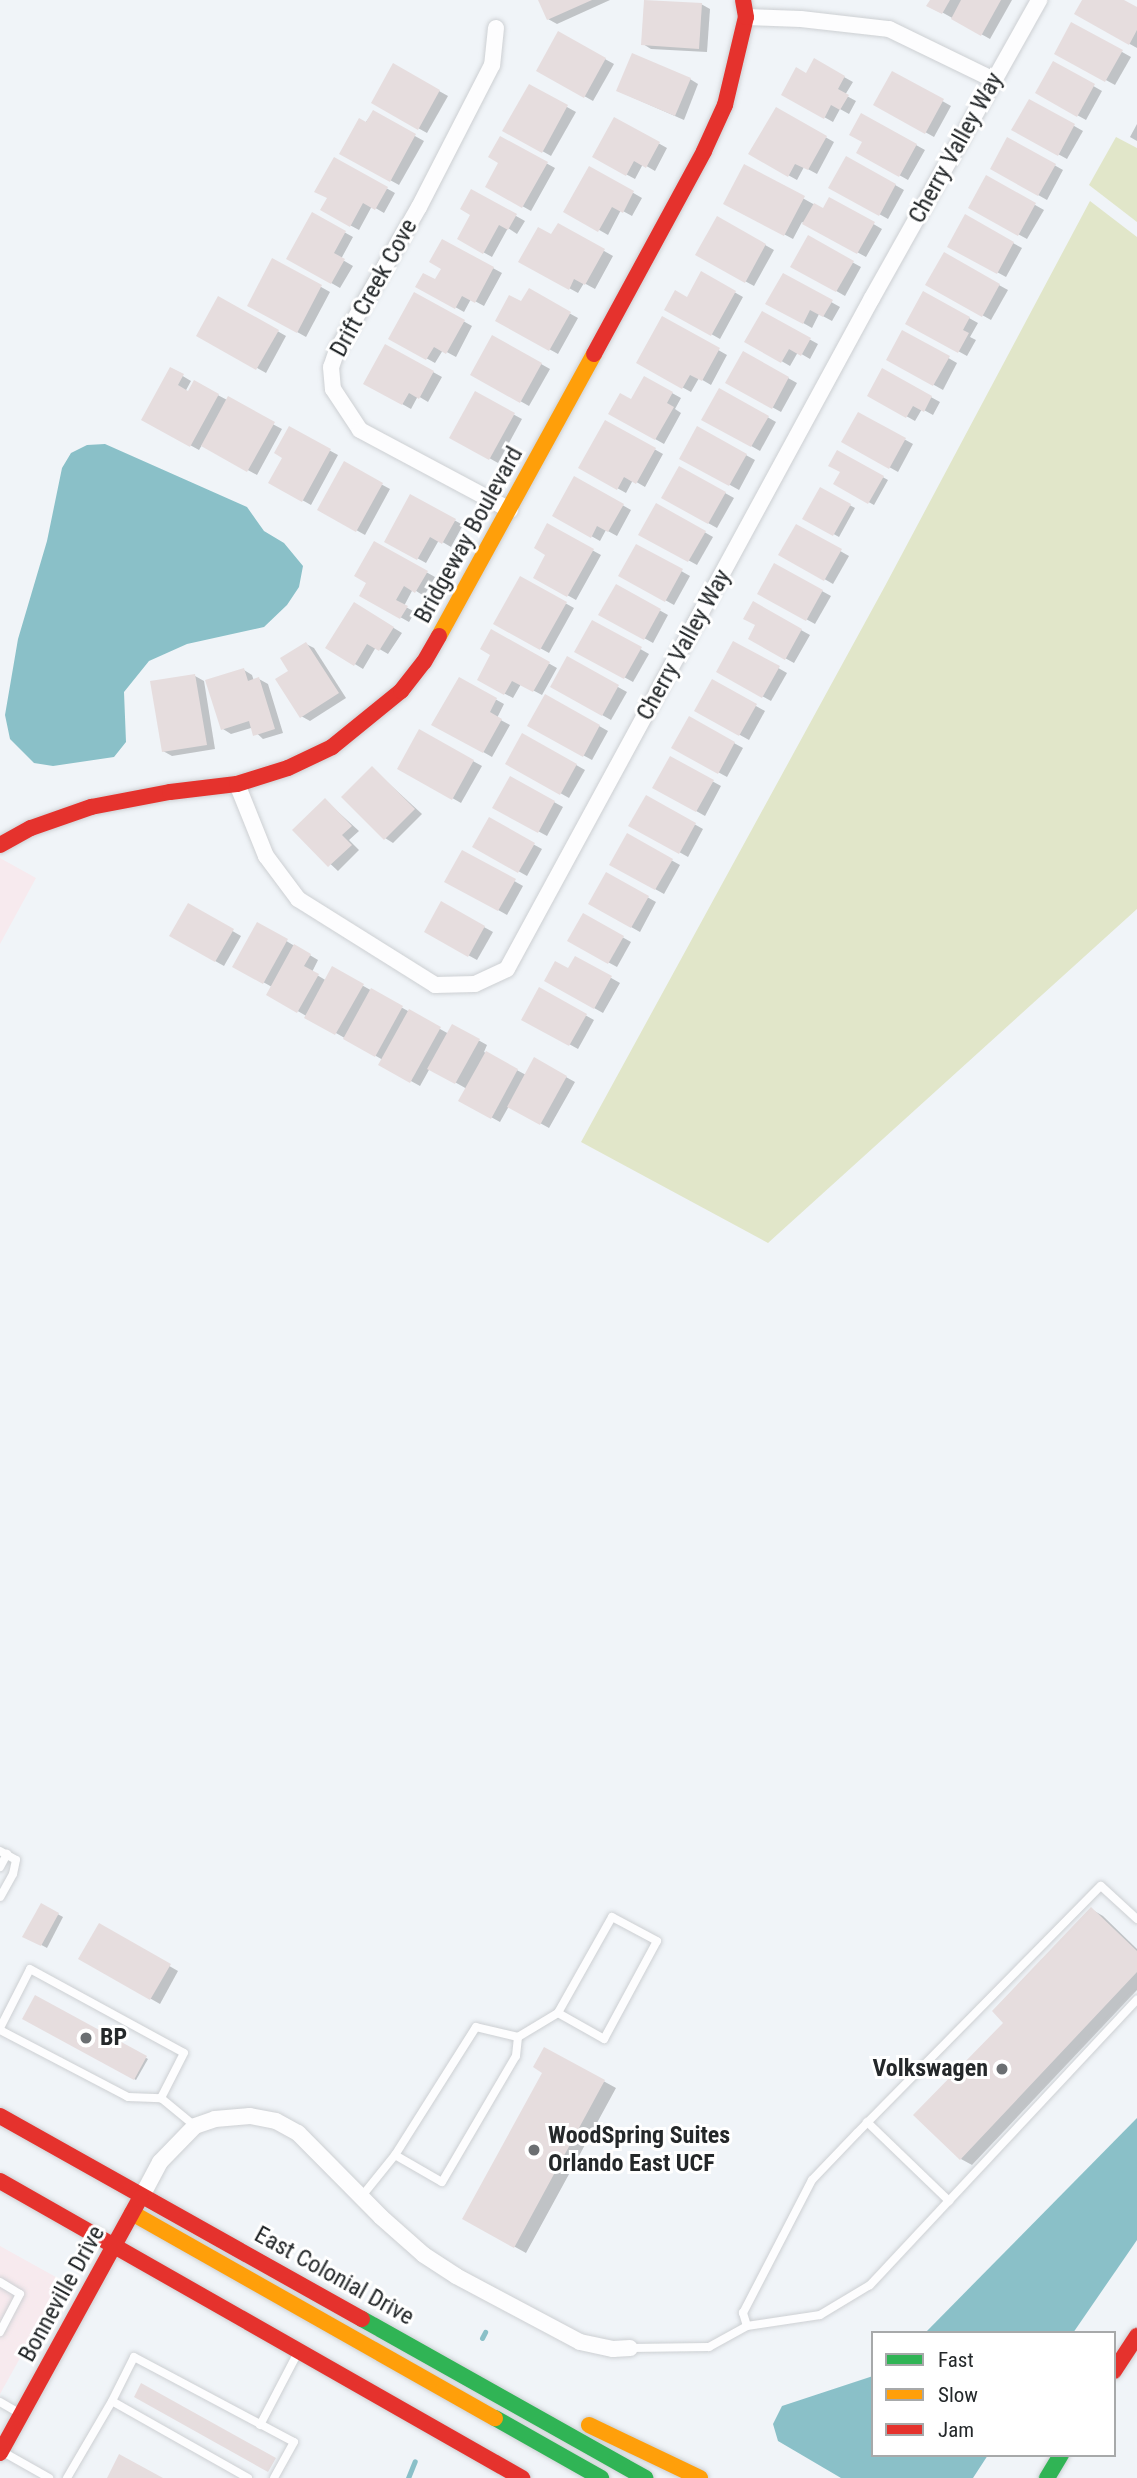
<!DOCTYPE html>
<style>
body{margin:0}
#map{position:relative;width:1137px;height:2478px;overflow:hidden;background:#f0f4f8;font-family:"Roboto Condensed",sans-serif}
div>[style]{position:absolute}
.commercial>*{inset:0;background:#f7eaee}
.green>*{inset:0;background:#e1e6c9}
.water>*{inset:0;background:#8ac0c8}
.shadow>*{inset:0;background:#0003}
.stream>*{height:5px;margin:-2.5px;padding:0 2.5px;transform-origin:2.5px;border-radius:2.5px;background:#8ac0c8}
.building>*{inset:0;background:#e6ddde}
.roads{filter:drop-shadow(0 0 2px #cdd0d3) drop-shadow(0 0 2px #cdd0d3)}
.lane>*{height:8px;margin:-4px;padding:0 4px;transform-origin:4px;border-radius:4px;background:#fdfdfe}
.street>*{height:16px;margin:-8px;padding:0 8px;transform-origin:8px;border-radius:8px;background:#fdfdfe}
.fast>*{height:16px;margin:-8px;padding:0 8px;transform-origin:8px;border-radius:8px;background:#30b455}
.slow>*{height:16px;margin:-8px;padding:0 8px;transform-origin:8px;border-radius:8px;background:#ff9f0a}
.jam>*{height:16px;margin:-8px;padding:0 8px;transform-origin:8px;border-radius:8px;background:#e5322d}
.dots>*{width:19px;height:19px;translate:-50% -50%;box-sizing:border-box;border:4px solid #fff;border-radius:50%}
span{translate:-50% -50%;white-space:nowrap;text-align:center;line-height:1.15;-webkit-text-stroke:6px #fff;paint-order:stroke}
.street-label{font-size:24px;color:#24282a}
.poi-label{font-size:24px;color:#24282a;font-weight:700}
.left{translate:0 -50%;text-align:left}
.right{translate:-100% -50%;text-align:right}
.legend{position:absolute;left:871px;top:2331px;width:245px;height:126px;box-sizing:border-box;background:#fff;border:2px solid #a7a9aa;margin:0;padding:9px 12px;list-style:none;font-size:21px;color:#24282a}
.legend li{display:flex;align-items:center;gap:14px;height:35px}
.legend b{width:35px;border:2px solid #a7a9aa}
</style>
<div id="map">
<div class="commercial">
<i style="clip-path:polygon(0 858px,36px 878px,0 944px)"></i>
<i style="clip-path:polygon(0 2246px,63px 2281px,0 2394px)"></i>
</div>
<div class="green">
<i style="clip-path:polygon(1116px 137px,1137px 148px,1137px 222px,1089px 185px)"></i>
<i style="clip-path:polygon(1090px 201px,1137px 237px,1137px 909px,768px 1243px,581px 1142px,885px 586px)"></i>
</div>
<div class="water">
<i style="clip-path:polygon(105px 444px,247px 507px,264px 531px,284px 543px,303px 566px,299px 587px,287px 605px,264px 627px,187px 644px,149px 661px,124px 692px,126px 742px,114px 757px,53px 766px,34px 763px,10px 739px,5px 715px,18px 639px,47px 541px,62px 468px,71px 453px,87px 445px)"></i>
<i style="clip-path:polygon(1137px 2118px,1137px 2240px,1073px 2333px,925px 2333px)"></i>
<i style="clip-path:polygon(873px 2376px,873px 2455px,988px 2455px,973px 2478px,841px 2478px,778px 2441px,773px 2424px,782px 2406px)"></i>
</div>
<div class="shadow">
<i style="clip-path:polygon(540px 0,610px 0,557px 24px,548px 19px)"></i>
<i style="clip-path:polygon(932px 0,1012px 0,990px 39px,929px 5px)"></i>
<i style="clip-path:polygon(1084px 0,1120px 0,1137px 9px,1137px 48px,1076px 14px)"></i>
<i style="clip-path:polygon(701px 4px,710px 9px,707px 52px,651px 49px,643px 44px)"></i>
<i style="clip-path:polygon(1072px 24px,1131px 57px,1115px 85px,1056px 53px)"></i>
<i style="clip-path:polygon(558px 33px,614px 64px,593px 101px,538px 70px)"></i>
<i style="clip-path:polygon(815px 61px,853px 82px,845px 95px,856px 101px,849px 114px,840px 109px,833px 122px,783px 94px,807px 75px)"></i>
<i style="clip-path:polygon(1053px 63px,1102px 91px,1086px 120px,1037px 93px)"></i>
<i style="clip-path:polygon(394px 66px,448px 96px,427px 133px,373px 103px)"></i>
<i style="clip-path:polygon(893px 73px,951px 106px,934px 137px,875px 104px)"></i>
<i style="clip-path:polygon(690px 79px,698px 84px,684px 120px,618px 91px)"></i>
<i style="clip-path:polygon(529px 86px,576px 112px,551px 156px,505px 130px)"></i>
<i style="clip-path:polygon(1030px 101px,1083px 131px,1067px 159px,1014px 130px)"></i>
<i style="clip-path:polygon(776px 109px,834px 142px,817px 174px,804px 167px,797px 180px,750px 154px)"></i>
<i style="clip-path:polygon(373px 113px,424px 141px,399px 185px,341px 153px)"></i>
<i style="clip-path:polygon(862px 115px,925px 150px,908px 180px,858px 152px,864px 142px)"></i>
<i style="clip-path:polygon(615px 119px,667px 148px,655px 171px,643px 164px,635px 179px,594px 157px)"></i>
<i style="clip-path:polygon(1137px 124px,1137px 141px,1130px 137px)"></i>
<i style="clip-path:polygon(500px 138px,555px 168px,531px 211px,487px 186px,500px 163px)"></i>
<i style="clip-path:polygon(1008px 139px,1063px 170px,1047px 200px,992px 169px)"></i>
<i style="clip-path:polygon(847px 158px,904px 190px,888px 219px,831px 187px)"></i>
<i style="clip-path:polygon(334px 159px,395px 193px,384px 213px,372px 206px,359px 230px,322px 210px,329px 198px)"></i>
<i style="clip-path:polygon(745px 166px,824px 210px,830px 199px,882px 229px,866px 257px,802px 222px,793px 239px,725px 203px)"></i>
<i style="clip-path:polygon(590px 168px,642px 198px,632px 216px,621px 210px,608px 235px,566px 211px)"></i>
<i style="clip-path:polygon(987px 178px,1044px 210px,1027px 239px,970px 208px)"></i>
<i style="clip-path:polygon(472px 191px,525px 221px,517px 234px,508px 228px,492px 257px,459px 239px,473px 214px)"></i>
<i style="clip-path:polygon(313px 215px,353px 237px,341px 259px,353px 266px,340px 288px,288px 258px)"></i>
<i style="clip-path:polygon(965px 217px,1022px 248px,1006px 277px,949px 246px)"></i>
<i style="clip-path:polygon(717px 218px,774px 250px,754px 286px,697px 255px)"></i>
<i style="clip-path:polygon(558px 225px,613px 256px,595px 289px,584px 283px,578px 293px,520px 261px,552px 237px)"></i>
<i style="clip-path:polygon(808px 238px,861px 267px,845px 296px,793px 266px)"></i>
<i style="clip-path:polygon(443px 241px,502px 273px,484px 306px,471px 299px,464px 312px,418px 286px,436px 282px,443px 268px)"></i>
<i style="clip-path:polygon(944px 255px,1008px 290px,991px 320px,928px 285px)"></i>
<i style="clip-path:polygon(273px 260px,330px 292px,306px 337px,249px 305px)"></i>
<i style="clip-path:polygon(702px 274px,743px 297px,720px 339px,667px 309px,687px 299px)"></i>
<i style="clip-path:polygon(783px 275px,840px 307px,832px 321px,819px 314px,812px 328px,768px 303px)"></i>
<i style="clip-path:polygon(529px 291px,578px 318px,558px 354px,497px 320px,522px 304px)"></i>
<i style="clip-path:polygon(924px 293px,978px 323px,970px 337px,976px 340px,967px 356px,907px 323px)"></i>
<i style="clip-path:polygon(415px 294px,472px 326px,456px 357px,443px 350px,435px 363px,390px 338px)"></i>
<i style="clip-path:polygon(219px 298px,286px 336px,266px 373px,198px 335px)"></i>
<i style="clip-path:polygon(762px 313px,818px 344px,810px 359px,798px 352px,790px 366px,747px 341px)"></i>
<i style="clip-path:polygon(662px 318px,727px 355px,711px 385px,699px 378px,691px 392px,638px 363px)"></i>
<i style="clip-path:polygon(903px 332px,957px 363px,943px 390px,888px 359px)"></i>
<i style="clip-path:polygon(493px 337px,550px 369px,529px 406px,472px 374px)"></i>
<i style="clip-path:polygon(386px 346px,442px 377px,428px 402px,418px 396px,411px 409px,365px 383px)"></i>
<i style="clip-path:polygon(743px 353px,797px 383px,781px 412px,727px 382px)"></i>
<i style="clip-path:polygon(171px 369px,191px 381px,185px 392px,189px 394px,195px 383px,282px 429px,257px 475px,202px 445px,199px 450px,143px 419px)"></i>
<i style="clip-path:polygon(883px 371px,940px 402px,933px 415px,922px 409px,915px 421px,869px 395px)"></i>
<i style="clip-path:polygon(645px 378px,681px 398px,675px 409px,681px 413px,664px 444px,611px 414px,632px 401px)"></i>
<i style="clip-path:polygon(720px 390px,776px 422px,760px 451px,704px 419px)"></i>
<i style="clip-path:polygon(476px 394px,522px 419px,498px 463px,452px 437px)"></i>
<i style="clip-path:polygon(858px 414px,913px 444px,898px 472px,843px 441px)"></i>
<i style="clip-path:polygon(606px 422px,663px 454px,645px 487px,633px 480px,626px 493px,581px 468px)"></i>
<i style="clip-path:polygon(290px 429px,338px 455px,311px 505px,270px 482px,284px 457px)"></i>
<i style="clip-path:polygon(698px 429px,755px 460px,739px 490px,682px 458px)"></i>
<i style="clip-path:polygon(837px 452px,888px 480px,874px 505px,836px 484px,842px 472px)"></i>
<i style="clip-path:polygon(344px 464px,390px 489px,365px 535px,319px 509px)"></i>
<i style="clip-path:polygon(680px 468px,734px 498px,717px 528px,663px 498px)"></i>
<i style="clip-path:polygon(575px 478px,631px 510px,617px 536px,606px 530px,600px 541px,554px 515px)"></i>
<i style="clip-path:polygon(820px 489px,855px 508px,839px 537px,805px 518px)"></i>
<i style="clip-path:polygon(411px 496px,463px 525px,451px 547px,439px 540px,426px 563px,386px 541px)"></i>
<i style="clip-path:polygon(657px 505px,713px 537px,697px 565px,641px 534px)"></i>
<i style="clip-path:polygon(548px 526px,601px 555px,576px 600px,535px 577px,548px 554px)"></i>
<i style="clip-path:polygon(796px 526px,849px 556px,833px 584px,781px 554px)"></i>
<i style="clip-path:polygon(374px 543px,435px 577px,424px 596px,413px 589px,404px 606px,415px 612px,409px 622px,361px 595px,368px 582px)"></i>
<i style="clip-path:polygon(637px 546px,690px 576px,674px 605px,620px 575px)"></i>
<i style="clip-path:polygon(775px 565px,831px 596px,815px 624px,759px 593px)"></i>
<i style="clip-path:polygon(520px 578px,574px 608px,549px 653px,495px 623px)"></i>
<i style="clip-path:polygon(616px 586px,668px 615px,653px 643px,601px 614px)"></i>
<i style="clip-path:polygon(354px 604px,402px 633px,388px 654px,376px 647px,363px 669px,327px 647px)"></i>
<i style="clip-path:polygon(754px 604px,810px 635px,794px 663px,750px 639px,757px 625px)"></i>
<i style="clip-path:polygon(593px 622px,649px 654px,633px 682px,577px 651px)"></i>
<i style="clip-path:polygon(491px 631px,557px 668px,542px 695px,521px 684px,513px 698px,479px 680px,493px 655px)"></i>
<i style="clip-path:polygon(734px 643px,787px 673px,771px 701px,718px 672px)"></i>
<i style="clip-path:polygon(306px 644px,314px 648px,346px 698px,310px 721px,301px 716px,290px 671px)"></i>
<i style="clip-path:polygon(567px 659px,627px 692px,611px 720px,552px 687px)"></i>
<i style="clip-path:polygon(244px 670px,252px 675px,254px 681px,259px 679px,268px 684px,283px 733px,263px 739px,251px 728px,231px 734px,223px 729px)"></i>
<i style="clip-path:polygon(195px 676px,204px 681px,215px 749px,172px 756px,163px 751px)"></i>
<i style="clip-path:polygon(459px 679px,504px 704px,497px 718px,510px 725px,492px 757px,434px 724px)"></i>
<i style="clip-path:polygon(713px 682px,765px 711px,749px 740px,697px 711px)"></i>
<i style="clip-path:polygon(546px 696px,608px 731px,592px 760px,529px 726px)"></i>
<i style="clip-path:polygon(690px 719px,743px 748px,727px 777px,674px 748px)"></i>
<i style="clip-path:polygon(420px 732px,482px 766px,461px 803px,400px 768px)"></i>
<i style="clip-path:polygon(523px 735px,585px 770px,569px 798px,507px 763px)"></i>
<i style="clip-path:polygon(670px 758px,721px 786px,705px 816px,654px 787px)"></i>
<i style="clip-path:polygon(372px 768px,422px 814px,393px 843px,385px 838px)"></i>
<i style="clip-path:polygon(510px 778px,563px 807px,547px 836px,494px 807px)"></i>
<i style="clip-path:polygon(646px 797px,703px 829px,688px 857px,631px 825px)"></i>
<i style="clip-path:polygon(325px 800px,359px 831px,349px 840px,359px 850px,338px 871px,294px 830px)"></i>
<i style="clip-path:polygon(489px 820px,542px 849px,527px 876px,474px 846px)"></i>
<i style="clip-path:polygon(628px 836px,680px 865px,664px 894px,612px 865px)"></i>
<i style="clip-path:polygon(463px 852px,523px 886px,507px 915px,447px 881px)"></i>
<i style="clip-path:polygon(606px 874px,656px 902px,640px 932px,590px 904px)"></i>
<i style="clip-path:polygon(442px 904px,493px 932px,477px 960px,426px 932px)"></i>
<i style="clip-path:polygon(188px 905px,241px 936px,224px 966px,171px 936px)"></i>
<i style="clip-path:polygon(583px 915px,631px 942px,617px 967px,569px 941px)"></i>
<i style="clip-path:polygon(258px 924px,318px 960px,312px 972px,327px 981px,333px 969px,449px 1034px,453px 1026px,487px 1045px,484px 1052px,526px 1075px,535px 1060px,575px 1082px,549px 1128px,509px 1106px,500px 1122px,460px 1100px,467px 1089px,430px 1068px,420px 1086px,380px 1064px,383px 1060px,268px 994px,272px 987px,234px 966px)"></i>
<i style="clip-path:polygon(576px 958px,620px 983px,603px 1013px,546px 981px,569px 970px)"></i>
<i style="clip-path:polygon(540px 990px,594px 1020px,578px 1049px,524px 1019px)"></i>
<i style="clip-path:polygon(41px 1905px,63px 1917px,47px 1948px,25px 1936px)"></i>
<i style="clip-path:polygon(1091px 1909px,1103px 1916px,1137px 1949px,1137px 1990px,972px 2165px,961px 2159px,1005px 2023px)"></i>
<i style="clip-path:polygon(99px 1926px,178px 1971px,160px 2004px,81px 1959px)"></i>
<i style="clip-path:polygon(36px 1997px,148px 2059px,136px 2080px,24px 2018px)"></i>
<i style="clip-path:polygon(545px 2049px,616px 2088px,526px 2253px,465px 2219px,545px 2073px)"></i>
</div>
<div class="stream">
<i style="left:482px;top:2338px;width:7px;rotate:-63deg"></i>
<i style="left:408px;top:2478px;width:18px;rotate:-68deg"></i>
</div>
<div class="building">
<i style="clip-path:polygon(538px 0,592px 0,547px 20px)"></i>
<i style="clip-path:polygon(644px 0,702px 3px,699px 49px,641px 45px)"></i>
<i style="clip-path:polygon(930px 0,950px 0,942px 14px,926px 6px)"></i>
<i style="clip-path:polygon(961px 0,1001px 0,981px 36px,951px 19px)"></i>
<i style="clip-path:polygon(1082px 0,1124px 0,1137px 7px,1137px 30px,1129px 45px,1074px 14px)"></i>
<i style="clip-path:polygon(1071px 22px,1123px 50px,1105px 82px,1054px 54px)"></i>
<i style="clip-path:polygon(558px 31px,606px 58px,584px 98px,536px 71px)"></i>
<i style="clip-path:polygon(632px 53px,691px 78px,675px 116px,616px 91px)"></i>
<i style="clip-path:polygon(814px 58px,845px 76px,838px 89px,849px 95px,840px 110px,831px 105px,824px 119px,781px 95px,796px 67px,806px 73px)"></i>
<i style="clip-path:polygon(1053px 61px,1095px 84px,1077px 117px,1035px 93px)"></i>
<i style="clip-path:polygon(393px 63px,440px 90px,418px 130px,371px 103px)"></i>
<i style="clip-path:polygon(892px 71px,944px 99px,925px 134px,873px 105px)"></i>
<i style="clip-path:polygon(529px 84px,568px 105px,542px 153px,502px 131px)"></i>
<i style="clip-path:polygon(1029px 99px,1075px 124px,1058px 156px,1011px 130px)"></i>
<i style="clip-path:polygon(776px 107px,827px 136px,808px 170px,795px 164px,788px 177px,748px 154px)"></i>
<i style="clip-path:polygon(373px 110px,416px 134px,390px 182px,339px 154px,359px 118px,366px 122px)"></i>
<i style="clip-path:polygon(861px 113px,917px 144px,899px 177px,856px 153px,862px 142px,849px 135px)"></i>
<i style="clip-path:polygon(614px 117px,660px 142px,646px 168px,634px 161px,626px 176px,592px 157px)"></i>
<i style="clip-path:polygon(500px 136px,548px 162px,522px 208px,485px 187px,498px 163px,488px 157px)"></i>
<i style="clip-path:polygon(1007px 137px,1056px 164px,1038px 196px,990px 169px)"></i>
<i style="clip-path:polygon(846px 156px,896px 184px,879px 216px,828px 188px)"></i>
<i style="clip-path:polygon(334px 157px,388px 187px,375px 210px,363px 203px,350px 227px,320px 210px,327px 198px,314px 192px)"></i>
<i style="clip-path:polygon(744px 164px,805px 196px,784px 236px,723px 204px)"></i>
<i style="clip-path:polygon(589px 166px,634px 191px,623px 213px,612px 207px,598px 232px,563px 212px)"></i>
<i style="clip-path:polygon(986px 175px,1036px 203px,1018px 236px,968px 208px)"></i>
<i style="clip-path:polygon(471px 189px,517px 214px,508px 230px,499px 225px,483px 254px,457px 239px,470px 215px,460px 209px)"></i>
<i style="clip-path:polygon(829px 197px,875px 222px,857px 254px,802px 224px,814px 203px,823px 208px)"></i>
<i style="clip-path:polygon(312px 212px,346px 231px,334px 253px,345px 259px,331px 284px,286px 259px)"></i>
<i style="clip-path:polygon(965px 214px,1014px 242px,997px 274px,947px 247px)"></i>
<i style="clip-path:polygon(717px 216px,766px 244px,745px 283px,695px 255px)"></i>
<i style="clip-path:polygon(558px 223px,605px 249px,585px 285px,574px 279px,569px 290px,518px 262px,538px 227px,551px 234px)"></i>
<i style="clip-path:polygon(808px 235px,854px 261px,836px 292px,790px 267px)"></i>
<i style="clip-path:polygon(442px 239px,494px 267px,475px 303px,462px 296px,455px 309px,415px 287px,423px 273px,435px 279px,441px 269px,429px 262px)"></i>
<i style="clip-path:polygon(944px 252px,1000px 284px,982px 317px,925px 285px)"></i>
<i style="clip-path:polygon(272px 258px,322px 285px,297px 333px,247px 306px)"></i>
<i style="clip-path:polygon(701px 271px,736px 291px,711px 336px,664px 310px,675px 290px,687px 297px)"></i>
<i style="clip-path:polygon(783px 273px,833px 300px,823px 317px,810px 310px,803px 324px,765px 304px)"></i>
<i style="clip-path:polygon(529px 288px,571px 312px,549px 351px,495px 321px,509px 295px,521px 301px)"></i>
<i style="clip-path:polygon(923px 291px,970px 317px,963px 330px,969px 333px,958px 353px,905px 324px)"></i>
<i style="clip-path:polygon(414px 292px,465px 320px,446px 354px,434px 347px,426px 360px,388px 339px)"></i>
<i style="clip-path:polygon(218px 296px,279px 330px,256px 370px,196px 336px)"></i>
<i style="clip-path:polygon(762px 311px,811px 338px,801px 356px,789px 349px,781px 363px,744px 342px)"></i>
<i style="clip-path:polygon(662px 316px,720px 348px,702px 381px,690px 375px,682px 389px,636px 363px)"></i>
<i style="clip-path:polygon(902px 330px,950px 356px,933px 386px,886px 360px)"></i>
<i style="clip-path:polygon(492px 335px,542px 363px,520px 403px,470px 375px)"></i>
<i style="clip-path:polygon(385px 344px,434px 371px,419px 399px,409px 393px,402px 405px,363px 384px)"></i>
<i style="clip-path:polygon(743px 351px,789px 377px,772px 409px,725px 383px)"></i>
<i style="clip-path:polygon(170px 367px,184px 374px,178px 385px,188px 391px,194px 380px,219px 394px,190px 447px,141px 420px)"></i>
<i style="clip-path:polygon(882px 368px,932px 396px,924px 412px,913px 406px,906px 418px,867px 396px)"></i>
<i style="clip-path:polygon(644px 376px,673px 392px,667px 403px,674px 407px,655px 440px,608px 414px,620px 393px,631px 399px)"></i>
<i style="clip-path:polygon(719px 388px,769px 416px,751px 447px,701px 420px)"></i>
<i style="clip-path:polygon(475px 391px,515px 413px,489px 460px,449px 438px)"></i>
<i style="clip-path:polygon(228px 396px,275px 422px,247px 472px,201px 446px)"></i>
<i style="clip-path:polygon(858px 412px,906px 438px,889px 469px,841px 442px)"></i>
<i style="clip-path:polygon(605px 420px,656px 448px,636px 484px,624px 477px,617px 490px,578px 468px)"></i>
<i style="clip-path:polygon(289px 426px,331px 449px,302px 502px,268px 483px,282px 458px,274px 453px)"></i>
<i style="clip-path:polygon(697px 426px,747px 454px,729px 486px,679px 459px)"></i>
<i style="clip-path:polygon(837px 450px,884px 476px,868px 504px,833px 484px,840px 472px,828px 466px)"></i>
<i style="clip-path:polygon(344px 461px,383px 483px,356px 532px,317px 510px)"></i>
<i style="clip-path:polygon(679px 466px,726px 492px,708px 524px,661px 498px)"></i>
<i style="clip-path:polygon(574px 476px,624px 504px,608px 532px,597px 526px,591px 538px,552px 516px)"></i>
<i style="clip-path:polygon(820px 487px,851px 504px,833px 536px,802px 519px)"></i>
<i style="clip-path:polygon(410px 494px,456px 519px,442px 544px,430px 537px,417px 560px,384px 542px)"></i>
<i style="clip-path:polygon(656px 503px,706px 531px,688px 562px,638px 535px)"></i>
<i style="clip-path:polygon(547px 523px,594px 549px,567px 597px,533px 578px,545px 555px,534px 548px)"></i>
<i style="clip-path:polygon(796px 524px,842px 549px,824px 581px,778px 555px)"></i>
<i style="clip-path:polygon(374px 541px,428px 571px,415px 593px,404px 586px,396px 600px,408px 606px,400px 619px,359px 596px,366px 583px,354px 576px)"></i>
<i style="clip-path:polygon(636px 544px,683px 569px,665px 602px,618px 576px)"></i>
<i style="clip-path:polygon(774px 563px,823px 590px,806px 621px,757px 594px)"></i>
<i style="clip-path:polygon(520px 576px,567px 602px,540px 650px,493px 624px)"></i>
<i style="clip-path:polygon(616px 584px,661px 609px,644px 640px,598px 615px)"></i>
<i style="clip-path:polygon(753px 601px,802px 629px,785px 660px,748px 639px,755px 625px,743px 619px)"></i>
<i style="clip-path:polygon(354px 602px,394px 627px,379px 651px,367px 644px,354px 666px,325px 648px)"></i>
<i style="clip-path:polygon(592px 620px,642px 647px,624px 679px,574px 652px)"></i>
<i style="clip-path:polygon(491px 629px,550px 662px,533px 692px,512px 681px,504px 695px,477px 680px,490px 655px,480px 649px)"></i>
<i style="clip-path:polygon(733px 641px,780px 666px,762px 698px,716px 672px)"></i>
<i style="clip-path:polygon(306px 642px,339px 693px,300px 718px,275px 679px,288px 671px,280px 658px)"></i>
<i style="clip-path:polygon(567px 656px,619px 685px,602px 716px,550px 687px)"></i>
<i style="clip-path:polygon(244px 668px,248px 681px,259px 677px,275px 729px,253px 736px,249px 721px,221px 730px,205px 680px)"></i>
<i style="clip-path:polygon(195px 674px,207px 745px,162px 752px,150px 681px)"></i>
<i style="clip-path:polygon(459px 677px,497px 698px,490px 712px,502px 719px,483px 753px,431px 725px)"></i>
<i style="clip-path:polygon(712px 679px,757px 704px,739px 736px,694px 711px)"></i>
<i style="clip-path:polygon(545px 694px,600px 725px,583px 757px,527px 726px)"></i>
<i style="clip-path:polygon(689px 716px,735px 742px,718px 774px,671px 748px)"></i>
<i style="clip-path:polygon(419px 729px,474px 760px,452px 800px,397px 769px)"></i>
<i style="clip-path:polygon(522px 733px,577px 764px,560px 795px,505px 764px)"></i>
<i style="clip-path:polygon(670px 756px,714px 780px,696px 812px,652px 788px)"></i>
<i style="clip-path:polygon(372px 766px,415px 809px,384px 840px,341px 797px)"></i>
<i style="clip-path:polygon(510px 776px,555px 801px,538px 833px,492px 808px)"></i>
<i style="clip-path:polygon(646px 795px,696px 823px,679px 854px,628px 826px)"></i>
<i style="clip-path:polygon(325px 798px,352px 826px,342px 835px,352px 845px,328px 867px,292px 830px)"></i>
<i style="clip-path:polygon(489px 817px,535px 843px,518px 873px,472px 847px)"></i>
<i style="clip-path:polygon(627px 833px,673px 859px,655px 890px,609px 865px)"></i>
<i style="clip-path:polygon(462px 850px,516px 879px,498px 911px,444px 882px)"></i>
<i style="clip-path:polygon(606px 872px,649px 896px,631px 928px,588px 904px)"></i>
<i style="clip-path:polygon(441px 901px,485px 926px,468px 957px,424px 932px)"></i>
<i style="clip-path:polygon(188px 903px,234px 929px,215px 962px,169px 936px)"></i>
<i style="clip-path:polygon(583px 913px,624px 936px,608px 964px,567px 941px)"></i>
<i style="clip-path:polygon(257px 922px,288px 939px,263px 984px,232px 967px)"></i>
<i style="clip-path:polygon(294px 944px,311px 954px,304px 966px,319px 974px,297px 1013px,266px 995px)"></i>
<i style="clip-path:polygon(575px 956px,612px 976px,594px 1009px,544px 981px,555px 961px,568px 968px)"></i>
<i style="clip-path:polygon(332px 966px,364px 984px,335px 1035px,304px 1018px)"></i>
<i style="clip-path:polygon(539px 987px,587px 1014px,569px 1046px,521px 1020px)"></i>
<i style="clip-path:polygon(371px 988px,403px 1006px,375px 1057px,343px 1039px)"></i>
<i style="clip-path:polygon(409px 1009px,441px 1027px,410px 1083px,378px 1065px)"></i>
<i style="clip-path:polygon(452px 1024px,480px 1039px,455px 1084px,427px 1069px)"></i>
<i style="clip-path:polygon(486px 1051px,518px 1069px,491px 1119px,458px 1101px)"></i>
<i style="clip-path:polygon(534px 1057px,567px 1076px,540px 1125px,507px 1107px)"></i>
<i style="clip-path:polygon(41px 1903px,59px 1913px,41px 1946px,22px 1937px)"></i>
<i style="clip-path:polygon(1091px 1907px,1137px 1951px,1137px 1972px,960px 2160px,913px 2115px,1003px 2023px,992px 2011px)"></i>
<i style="clip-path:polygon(99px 1923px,171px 1964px,150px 2000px,78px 1959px)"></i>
<i style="clip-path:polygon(35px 1995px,147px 2056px,134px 2080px,22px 2019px)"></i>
<i style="clip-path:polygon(544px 2047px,605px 2080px,514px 2248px,462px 2219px,542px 2073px,533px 2067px)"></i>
<i style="clip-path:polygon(141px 2383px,276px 2458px,268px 2472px,134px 2397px)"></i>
<i style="clip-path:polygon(119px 2454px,163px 2478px,107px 2478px)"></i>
</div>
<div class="roads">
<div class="lane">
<i style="left:0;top:1851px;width:18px;rotate:29deg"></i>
<i style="left:16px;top:1860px;width:14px;rotate:102deg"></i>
<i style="left:13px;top:1874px;width:26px;rotate:119deg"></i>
<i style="left:0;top:1867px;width:15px;rotate:-62deg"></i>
<i style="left:0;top:2028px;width:66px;rotate:-63deg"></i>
<i style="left:30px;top:1969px;width:175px;rotate:28.6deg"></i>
<i style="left:184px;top:2053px;width:51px;rotate:117.1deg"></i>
<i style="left:0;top:2030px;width:144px;rotate:27.6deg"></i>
<i style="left:128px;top:2097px;width:33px;rotate:2deg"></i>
<i style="left:161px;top:2098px;width:44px;rotate:39.5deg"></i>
<i style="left:518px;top:2037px;width:47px;rotate:-31deg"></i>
<i style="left:558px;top:2013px;width:53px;rotate:29.5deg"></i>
<i style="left:604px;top:2039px;width:111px;rotate:-61.6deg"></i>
<i style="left:657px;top:1941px;width:51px;rotate:-151.9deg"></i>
<i style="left:612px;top:1917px;width:110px;rotate:119.4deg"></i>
<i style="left:867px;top:2122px;width:114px;rotate:43.9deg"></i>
<i style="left:362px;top:2196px;width:53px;rotate:-51.2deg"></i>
<i style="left:395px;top:2155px;width:54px;rotate:29.9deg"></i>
<i style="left:442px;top:2182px;width:146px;rotate:-59.6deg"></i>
<i style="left:516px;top:2056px;width:19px;rotate:-84deg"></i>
<i style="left:518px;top:2037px;width:43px;rotate:-166.6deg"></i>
<i style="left:476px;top:2027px;width:151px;rotate:122.3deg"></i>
<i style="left:0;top:2282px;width:23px;rotate:31deg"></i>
<i style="left:20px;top:2294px;width:43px;rotate:117.8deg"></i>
<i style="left:747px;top:2326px;width:14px;rotate:-107deg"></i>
<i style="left:743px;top:2313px;width:150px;rotate:-62.6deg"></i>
<i style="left:812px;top:2180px;width:65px;rotate:-46.2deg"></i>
<i style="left:857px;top:2133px;width:347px;rotate:-45.4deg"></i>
<i style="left:1101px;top:1886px;width:49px;rotate:42.5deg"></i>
<i style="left:630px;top:2348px;width:79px;rotate:-0.7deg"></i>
<i style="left:709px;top:2347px;width:43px;rotate:-28.9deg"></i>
<i style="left:747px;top:2326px;width:74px;rotate:-8.6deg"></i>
<i style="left:820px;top:2315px;width:58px;rotate:-31deg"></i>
<i style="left:870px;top:2285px;width:391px;rotate:-46.9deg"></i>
<i style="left:0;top:2402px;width:22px;rotate:30deg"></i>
<i style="left:260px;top:2425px;width:78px;rotate:-62.4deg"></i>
<i style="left:3px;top:2452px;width:53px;rotate:29.5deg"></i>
<i style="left:67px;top:2478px;width:89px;rotate:-59.7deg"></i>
<i style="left:248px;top:2478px;width:156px;rotate:-150.5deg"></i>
<i style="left:112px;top:2401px;width:49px;rotate:-63.4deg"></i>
<i style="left:134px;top:2357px;width:181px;rotate:28deg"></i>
<i style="left:294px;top:2442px;width:41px;rotate:119.1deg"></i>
</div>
<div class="street">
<i style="left:746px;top:17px;width:55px;rotate:2.1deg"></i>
<i style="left:801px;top:19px;width:89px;rotate:6.5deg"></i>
<i style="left:889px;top:29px;width:117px;rotate:25.9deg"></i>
<i style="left:496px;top:28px;width:37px;rotate:96deg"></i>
<i style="left:492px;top:65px;width:160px;rotate:117.2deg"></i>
<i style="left:419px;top:207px;width:165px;rotate:119.8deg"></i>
<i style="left:337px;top:350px;width:18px;rotate:109deg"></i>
<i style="left:331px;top:367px;width:22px;rotate:85deg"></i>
<i style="left:333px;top:389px;width:49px;rotate:56.6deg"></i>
<i style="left:360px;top:430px;width:170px;rotate:28.1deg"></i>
<i style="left:237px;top:784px;width:78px;rotate:68.1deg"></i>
<i style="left:266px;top:856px;width:54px;rotate:53.3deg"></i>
<i style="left:298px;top:899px;width:162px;rotate:32.1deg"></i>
<i style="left:435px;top:985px;width:40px;rotate:-1.4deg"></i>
<i style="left:475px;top:984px;width:35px;rotate:-25deg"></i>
<i style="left:507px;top:969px;width:764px;rotate:-61.46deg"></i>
<i style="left:872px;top:298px;width:342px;rotate:-60.7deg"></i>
<i style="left:143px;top:2194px;width:36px;rotate:-62deg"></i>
<i style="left:160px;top:2162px;width:50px;rotate:-45.8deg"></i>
<i style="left:195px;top:2126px;width:21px;rotate:-19deg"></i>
<i style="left:215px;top:2119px;width:35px;rotate:-5deg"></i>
<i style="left:250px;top:2116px;width:26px;rotate:11deg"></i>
<i style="left:276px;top:2121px;width:25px;rotate:29deg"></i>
<i style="left:298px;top:2133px;width:118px;rotate:45.3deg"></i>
<i style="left:381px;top:2217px;width:57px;rotate:41.5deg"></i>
<i style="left:424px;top:2255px;width:38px;rotate:33deg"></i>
<i style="left:456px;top:2276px;width:140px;rotate:28deg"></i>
<i style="left:580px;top:2342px;width:34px;rotate:12deg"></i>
<i style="left:613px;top:2349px;width:17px;rotate:-3deg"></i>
</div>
<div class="fast">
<i style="left:362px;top:2319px;width:325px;rotate:29.3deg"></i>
<i style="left:495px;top:2418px;width:122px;rotate:29.5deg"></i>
<i style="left:1047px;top:2478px;width:27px;rotate:-59deg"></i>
</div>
<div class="slow">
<i style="left:439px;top:636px;width:322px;rotate:-61.2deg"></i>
<i style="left:132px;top:2213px;width:417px;rotate:29.5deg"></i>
<i style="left:589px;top:2425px;width:123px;rotate:25.5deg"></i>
</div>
<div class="jam">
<i style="left:594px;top:354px;width:231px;rotate:-61.5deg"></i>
<i style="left:704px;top:151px;width:51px;rotate:-65.5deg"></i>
<i style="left:725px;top:105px;width:90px;rotate:-76.6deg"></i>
<i style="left:746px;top:17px;width:17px;rotate:-100deg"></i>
<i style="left:0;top:845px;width:35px;rotate:-29deg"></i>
<i style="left:31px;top:828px;width:64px;rotate:-19.3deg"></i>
<i style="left:91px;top:807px;width:80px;rotate:-10.8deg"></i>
<i style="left:170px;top:792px;width:67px;rotate:-6.8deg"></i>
<i style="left:237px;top:784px;width:53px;rotate:-17.4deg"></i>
<i style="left:288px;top:768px;width:49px;rotate:-25.5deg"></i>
<i style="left:332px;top:747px;width:89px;rotate:-39.1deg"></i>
<i style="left:401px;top:691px;width:37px;rotate:-52deg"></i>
<i style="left:424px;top:662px;width:30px;rotate:-60deg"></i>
<i style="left:0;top:2116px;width:415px;rotate:29.3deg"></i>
<i style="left:0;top:2181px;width:601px;rotate:29.64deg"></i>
<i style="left:1114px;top:2371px;width:42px;rotate:-56.7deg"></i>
<i style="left:0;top:2453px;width:291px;rotate:-61.2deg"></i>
</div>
</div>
<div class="dots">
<i style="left:86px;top:2038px;background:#6b6f72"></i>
<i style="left:1002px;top:2069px;background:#6b6f72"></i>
<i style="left:534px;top:2150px;background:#6b6f72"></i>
</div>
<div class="street-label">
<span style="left:956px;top:148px;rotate:-61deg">Cherry Valley Way</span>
<span style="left:374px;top:288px;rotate:-61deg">Drift Creek Cove</span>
<span style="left:469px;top:535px;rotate:-61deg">Bridgeway Boulevard</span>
<span style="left:684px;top:645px;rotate:-61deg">Cherry Valley Way</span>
<span style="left:334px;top:2276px;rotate:29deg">East Colonial Drive</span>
<span style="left:62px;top:2294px;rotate:-61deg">Bonneville Drive</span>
</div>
<div class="poi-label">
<span class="left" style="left:100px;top:2038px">BP</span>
<span class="right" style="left:988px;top:2069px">Volkswagen</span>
<span class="left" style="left:548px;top:2150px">WoodSpring Suites<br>Orlando East UCF</span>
</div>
<ul class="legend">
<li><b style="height:9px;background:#30b455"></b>Fast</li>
<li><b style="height:9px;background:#ff9f0a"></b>Slow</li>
<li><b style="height:9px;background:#e5322d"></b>Jam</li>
</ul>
</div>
